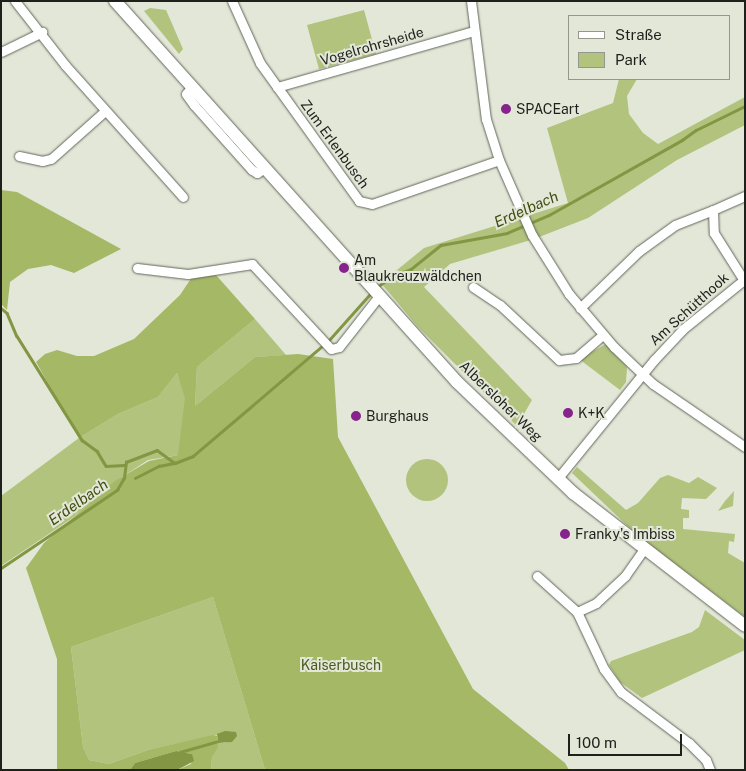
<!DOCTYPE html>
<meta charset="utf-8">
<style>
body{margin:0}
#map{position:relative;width:746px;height:771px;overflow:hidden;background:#e2e7d8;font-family:"Public Sans",sans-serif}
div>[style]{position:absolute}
.green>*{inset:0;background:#b1c37c}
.round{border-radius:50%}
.forest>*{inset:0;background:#a4b865}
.water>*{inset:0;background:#839643}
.stream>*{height:2.5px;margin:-1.25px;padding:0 1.25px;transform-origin:1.25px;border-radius:1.25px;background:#839643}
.roads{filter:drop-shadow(0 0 1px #626659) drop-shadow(0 0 1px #626659)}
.street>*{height:9px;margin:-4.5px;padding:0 4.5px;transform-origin:4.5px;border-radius:4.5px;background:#fff}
.secondary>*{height:12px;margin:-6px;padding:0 6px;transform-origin:6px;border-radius:6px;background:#fff}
.dots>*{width:14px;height:14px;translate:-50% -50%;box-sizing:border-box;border:2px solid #e2e7d8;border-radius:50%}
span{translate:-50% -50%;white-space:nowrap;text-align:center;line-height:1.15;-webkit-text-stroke:4px #e2e7d8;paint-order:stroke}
.street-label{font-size:14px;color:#1e201b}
.poi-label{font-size:14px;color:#1e201b}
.left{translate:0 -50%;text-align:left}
.park-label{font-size:14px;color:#4c591d}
.water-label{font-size:15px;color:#424e11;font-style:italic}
.frame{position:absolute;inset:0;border:2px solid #1e201b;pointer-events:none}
.legend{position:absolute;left:568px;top:15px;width:162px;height:65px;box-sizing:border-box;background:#e2e7d8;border:1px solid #94978c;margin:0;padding:6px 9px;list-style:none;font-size:15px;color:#1e201b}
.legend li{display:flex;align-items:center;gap:10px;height:25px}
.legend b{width:25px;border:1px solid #94978c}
.scale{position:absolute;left:568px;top:734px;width:114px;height:22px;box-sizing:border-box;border:2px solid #1e201b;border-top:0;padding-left:6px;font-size:15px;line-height:18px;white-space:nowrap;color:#1e201b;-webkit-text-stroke:4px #e2e7d8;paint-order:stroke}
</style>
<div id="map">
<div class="green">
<i style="clip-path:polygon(150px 8px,166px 10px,183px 49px,179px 54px,144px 11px)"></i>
<i style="clip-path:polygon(364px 10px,376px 54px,319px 69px,307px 25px)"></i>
<i style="clip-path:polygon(619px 79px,637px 79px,627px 96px,629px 114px,643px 133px,658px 144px,745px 97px,745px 125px,677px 160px,588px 218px,534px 239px,450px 264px,424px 287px,532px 400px,517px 426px,418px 327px,381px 283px,424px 248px,568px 203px,547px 128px,613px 103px)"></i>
<i style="clip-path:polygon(255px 319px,286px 355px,255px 357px,195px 406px,197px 367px)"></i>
<i style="clip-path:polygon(606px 344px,627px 367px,626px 382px,620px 390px,579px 359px)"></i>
<i style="clip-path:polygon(177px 373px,186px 398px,179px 455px,148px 460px,116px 481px,71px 519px,1px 566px,1px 496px,79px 438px,118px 414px,158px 397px)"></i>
<i class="round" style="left:406px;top:459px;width:42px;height:42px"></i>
<i style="clip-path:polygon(577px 467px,626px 510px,638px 503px,660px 478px,668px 475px,689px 483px,698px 477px,717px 488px,706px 499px,682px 498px,681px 509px,689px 510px,689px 518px,683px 518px,683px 529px,735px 534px,734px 542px,729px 541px,728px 553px,745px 563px,745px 617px,636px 534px,572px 473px)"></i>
<i style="clip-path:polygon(734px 491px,733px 506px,718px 511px,725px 501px)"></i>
<i style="clip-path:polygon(213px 597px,265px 770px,211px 770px,212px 757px,218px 743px,226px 743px,236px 732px,231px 732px,148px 750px,109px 764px,89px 760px,83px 747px,71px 647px)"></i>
<i style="clip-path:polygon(705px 610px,745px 640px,745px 650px,642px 698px,620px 682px,609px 665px,611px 661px,692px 632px,699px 627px)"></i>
</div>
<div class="forest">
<i style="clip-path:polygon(1px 190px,17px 192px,121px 249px,74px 273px,51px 265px,28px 269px,10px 282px,7px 310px,1px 304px)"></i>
<i style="clip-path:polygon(216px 275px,255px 319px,197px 367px,195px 406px,255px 357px,298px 354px,333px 359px,338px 437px,473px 689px,565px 763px,569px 770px,265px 770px,213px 597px,71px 647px,83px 747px,89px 760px,109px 764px,148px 750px,213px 735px,217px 736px,218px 747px,212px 757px,211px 770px,177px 770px,191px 764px,192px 754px,176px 751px,135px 763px,130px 770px,57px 770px,57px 659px,26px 568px,44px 543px,115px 481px,149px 461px,178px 455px,185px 398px,177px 373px,158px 397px,118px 414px,79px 438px,36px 362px,45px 354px,57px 350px,77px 356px,94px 356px,134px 339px,180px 295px,192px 277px)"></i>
</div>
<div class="water">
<i style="clip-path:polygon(225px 731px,236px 732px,237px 736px,232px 742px,218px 743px,217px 734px)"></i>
<i style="clip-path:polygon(176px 751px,192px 754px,194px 761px,177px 770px,130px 770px,135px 763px)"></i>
</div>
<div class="stream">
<i style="left:377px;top:287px;width:19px;rotate:-35deg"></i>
<i style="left:393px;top:276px;width:19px;rotate:-21deg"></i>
<i style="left:411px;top:269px;width:38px;rotate:-39deg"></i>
<i style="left:441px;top:245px;width:67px;rotate:-10.3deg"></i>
<i style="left:507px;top:233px;width:46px;rotate:-23.2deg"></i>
<i style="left:549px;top:215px;width:153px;rotate:-29.4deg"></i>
<i style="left:682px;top:140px;width:17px;rotate:-36deg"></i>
<i style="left:696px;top:130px;width:55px;rotate:-26.1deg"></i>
<i style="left:1px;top:308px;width:8px;rotate:40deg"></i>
<i style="left:7px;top:313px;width:25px;rotate:67deg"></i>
<i style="left:17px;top:336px;width:123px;rotate:58deg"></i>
<i style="left:82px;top:440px;width:19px;rotate:36deg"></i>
<i style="left:97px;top:451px;width:17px;rotate:59deg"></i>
<i style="left:106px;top:466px;width:18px;rotate:-3deg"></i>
<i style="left:329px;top:340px;width:63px;rotate:-48.2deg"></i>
<i style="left:135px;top:478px;width:27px;rotate:-27deg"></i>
<i style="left:159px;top:466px;width:16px;rotate:-11deg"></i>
<i style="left:1px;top:568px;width:140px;rotate:-33.9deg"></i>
<i style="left:117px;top:490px;width:14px;rotate:-60deg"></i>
<i style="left:124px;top:478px;width:16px;rotate:-83deg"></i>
<i style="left:126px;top:462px;width:33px;rotate:-21deg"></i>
<i style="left:157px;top:450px;width:22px;rotate:36deg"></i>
<i style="left:175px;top:463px;width:19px;rotate:-21deg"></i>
<i style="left:193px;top:456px;width:168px;rotate:-40.4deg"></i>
<i style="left:180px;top:752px;width:40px;rotate:-16deg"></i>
</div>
<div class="roads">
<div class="street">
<i style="left:15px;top:1px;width:81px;rotate:52deg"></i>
<i style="left:65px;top:65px;width:177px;rotate:48.2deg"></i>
<i style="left:232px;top:1px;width:68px;rotate:65.7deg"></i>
<i style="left:260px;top:63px;width:170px;rotate:54.3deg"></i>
<i style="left:359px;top:201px;width:13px;rotate:13deg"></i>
<i style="left:372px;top:204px;width:134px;rotate:-19.1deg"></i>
<i style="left:471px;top:1px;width:119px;rotate:82.8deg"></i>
<i style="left:486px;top:119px;width:43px;rotate:72.4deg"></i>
<i style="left:499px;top:160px;width:82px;rotate:66.3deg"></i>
<i style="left:532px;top:235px;width:70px;rotate:57.9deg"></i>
<i style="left:569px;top:294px;width:70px;rotate:49.7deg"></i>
<i style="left:614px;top:347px;width:54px;rotate:43.5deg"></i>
<i style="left:653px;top:384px;width:112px;rotate:34.4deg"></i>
<i style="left:1px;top:52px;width:46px;rotate:-26deg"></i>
<i style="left:192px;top:87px;width:9px;rotate:131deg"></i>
<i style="left:186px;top:94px;width:14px;rotate:54deg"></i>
<i style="left:194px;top:105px;width:87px;rotate:48.3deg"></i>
<i style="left:252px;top:170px;width:6px;rotate:31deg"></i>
<i style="left:257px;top:173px;width:9px;rotate:-32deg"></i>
<i style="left:277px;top:87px;width:205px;rotate:-15.9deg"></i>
<i style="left:19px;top:156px;width:24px;rotate:12deg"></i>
<i style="left:42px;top:161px;width:9px;rotate:-13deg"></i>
<i style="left:51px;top:159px;width:72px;rotate:-41.6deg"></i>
<i style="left:713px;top:210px;width:35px;rotate:-24deg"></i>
<i style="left:137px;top:268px;width:51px;rotate:6.7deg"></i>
<i style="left:188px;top:274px;width:65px;rotate:-8.9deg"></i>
<i style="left:252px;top:264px;width:116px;rotate:47.1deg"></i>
<i style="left:331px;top:349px;width:8px;rotate:-14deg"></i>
<i style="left:339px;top:347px;width:65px;rotate:-51.9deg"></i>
<i style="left:473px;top:287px;width:32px;rotate:34deg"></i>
<i style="left:500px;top:305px;width:81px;rotate:43deg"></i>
<i style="left:559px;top:360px;width:17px;rotate:-7deg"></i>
<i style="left:576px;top:358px;width:35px;rotate:-41deg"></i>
<i style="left:580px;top:308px;width:82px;rotate:-44deg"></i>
<i style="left:639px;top:251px;width:44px;rotate:-35.8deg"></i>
<i style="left:675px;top:225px;width:41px;rotate:-21.5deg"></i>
<i style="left:713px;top:210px;width:23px;rotate:88deg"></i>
<i style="left:714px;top:233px;width:54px;rotate:57.8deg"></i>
<i style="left:558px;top:478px;width:152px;rotate:-50.9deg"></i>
<i style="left:654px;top:360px;width:42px;rotate:-46.9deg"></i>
<i style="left:683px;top:329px;width:80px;rotate:-38.9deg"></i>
<i style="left:537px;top:576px;width:54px;rotate:42deg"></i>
<i style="left:577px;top:612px;width:21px;rotate:-25deg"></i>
<i style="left:596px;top:603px;width:40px;rotate:-43deg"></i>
<i style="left:625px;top:576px;width:33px;rotate:-55deg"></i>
<i style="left:577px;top:612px;width:63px;rotate:64.7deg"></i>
<i style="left:604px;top:669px;width:29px;rotate:54deg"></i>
<i style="left:621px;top:692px;width:85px;rotate:36.9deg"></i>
<i style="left:689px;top:743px;width:24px;rotate:45deg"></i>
<i style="left:706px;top:760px;width:11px;rotate:68deg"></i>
</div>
<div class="secondary">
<i style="left:115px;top:1px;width:512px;rotate:48.09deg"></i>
<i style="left:457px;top:382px;width:161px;rotate:43.7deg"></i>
<i style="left:573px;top:493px;width:217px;rotate:37.7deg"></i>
</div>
</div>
<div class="dots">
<i style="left:506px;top:109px;background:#86238c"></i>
<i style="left:344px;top:268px;background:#86238c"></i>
<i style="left:568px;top:413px;background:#86238c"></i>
<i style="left:356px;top:416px;background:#86238c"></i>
<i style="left:565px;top:534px;background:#86238c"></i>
</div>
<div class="street-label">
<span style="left:372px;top:46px;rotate:-16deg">Vogelrohrsheide</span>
<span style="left:335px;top:144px;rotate:54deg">Zum Erlenbusch</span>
<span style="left:689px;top:309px;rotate:-42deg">Am Schütthook</span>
<span style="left:501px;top:401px;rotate:44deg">Albersloher Weg</span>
</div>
<div class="poi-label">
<span class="left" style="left:516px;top:109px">SPACEart</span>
<span class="left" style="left:354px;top:268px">Am<br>Blaukreuzwäldchen</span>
<span class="left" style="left:578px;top:413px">K+K</span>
<span class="left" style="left:366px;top:416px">Burghaus</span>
<span class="left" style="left:575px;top:534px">Franky's Imbiss</span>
</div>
<div class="park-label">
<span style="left:341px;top:665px">Kaiserbusch</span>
</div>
<div class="water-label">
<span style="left:526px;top:209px;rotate:-24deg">Erdelbach</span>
<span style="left:78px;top:502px;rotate:-35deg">Erdelbach</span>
</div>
<div class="frame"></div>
<ul class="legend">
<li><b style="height:6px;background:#fff"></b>Straße</li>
<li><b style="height:14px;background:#b1c37c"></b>Park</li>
</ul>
<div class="scale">100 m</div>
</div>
